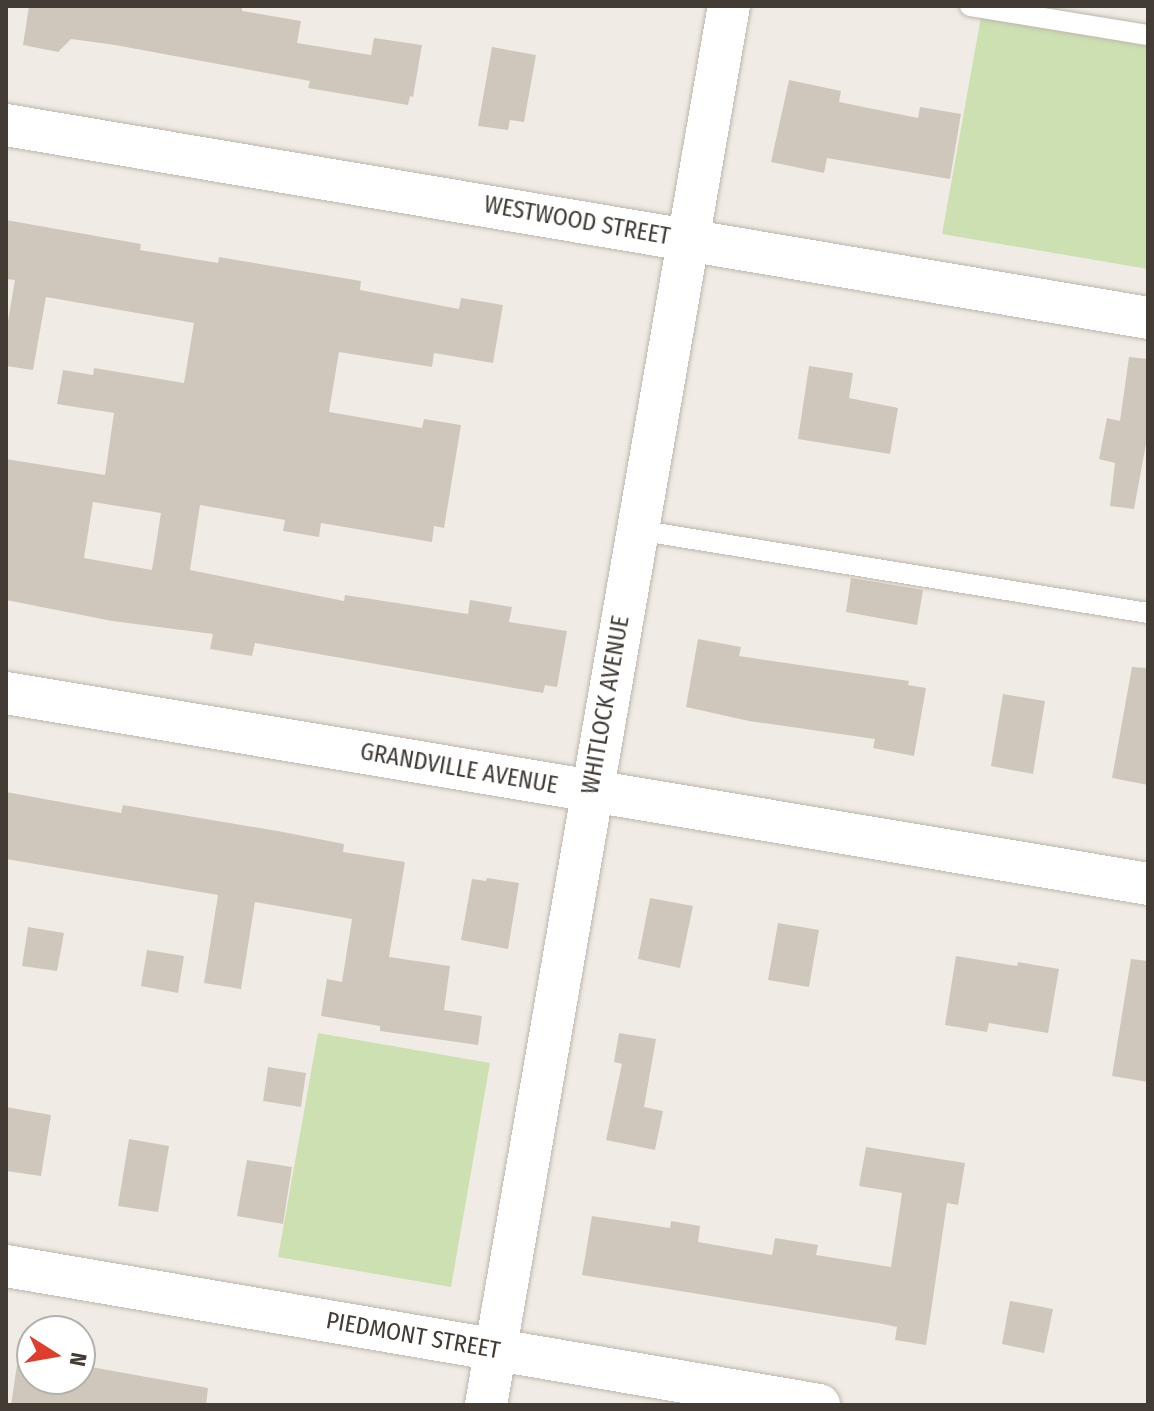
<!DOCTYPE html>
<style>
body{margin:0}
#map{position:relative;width:1154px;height:1411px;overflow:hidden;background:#f0ece5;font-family:"Fira Sans Condensed",sans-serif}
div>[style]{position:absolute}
.green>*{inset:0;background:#cde0b2}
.building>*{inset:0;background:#d0c7bc}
.roads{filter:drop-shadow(0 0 2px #bdb6ac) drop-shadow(0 0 2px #bdb6ac)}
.lane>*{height:20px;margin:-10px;padding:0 10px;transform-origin:10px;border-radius:10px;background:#fff}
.street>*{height:42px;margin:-21px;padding:0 21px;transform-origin:21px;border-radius:21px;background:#fff}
span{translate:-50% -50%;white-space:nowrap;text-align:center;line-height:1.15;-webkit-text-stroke:7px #fff;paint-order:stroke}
.street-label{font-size:24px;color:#423c35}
.frame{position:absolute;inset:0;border:8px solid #423c35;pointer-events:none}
.north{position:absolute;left:16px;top:1315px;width:80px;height:80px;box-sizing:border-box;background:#fff;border:2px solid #b3b1ae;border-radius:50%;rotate:101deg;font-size:22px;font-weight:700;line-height:32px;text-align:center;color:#423c35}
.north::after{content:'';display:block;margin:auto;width:28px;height:36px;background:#e03e2c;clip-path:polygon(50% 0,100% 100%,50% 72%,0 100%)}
</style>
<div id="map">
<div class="green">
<i style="clip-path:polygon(981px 17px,1148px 46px,1148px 269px,942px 234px)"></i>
<i style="clip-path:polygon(318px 1033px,490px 1063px,451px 1287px,278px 1257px)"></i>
</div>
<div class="building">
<i style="clip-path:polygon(29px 6px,242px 6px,242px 11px,301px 21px,297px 43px,371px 55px,374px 38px,422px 45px,413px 97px,410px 96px,408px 105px,308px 88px,310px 81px,115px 45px,71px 39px,58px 52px,23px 45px)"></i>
<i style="clip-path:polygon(492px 47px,536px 55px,524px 122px,510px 120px,508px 130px,478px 126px)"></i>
<i style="clip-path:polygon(789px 80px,841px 91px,839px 102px,918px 118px,920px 107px,961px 114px,950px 179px,827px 158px,824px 173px,771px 162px)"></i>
<i style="clip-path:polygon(evenodd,6px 220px,141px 244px,140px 250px,218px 263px,219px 257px,361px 281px,360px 290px,459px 309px,461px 298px,503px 305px,493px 363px,434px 353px,432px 367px,339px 352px,329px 412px,422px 428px,424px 419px,461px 425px,444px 528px,434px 526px,432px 542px,321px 523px,319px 537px,283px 531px,285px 520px,200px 505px,190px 570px,344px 601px,345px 595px,468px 614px,470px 600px,512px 607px,509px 622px,567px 631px,557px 687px,545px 685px,543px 693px,255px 643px,252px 656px,210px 649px,213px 634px,112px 621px,6px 600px,6px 459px,105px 475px,114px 413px,57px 404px,63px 370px,93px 375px,94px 368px,184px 383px,194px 323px,46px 297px,33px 370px,6px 366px,6px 333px,15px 280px,6px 279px,6px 220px,93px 502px,161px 513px,152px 570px,84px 558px,93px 502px)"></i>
<i style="clip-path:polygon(1129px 357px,1148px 359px,1148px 433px,1134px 509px,1110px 506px,1115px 463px,1099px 459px,1107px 418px,1120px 421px)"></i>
<i style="clip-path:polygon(809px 366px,853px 373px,849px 398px,898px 408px,890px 454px,798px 439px)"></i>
<i style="clip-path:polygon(851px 578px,923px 590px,917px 625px,846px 612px)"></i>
<i style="clip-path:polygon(698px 639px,741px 647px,739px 656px,909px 681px,908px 685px,926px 688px,914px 756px,873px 748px,875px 739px,749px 721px,686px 707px)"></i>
<i style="clip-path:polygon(1132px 667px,1148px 668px,1148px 785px,1112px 778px)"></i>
<i style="clip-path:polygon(1003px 694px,1045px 701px,1033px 774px,991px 766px)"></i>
<i style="clip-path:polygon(6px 792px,121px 813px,123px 805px,283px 832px,344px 844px,343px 852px,405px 862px,389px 957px,450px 966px,444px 1010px,482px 1016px,478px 1045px,380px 1031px,380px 1026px,321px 1016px,327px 979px,342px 982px,352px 919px,255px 902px,241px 989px,204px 983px,218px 895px,6px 859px)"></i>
<i style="clip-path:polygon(487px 878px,519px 883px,508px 949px,461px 940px,472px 879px,486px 881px)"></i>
<i style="clip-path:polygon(650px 898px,693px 906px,680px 968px,638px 959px)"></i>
<i style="clip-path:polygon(778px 923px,819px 930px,809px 987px,768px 980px)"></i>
<i style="clip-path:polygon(28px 927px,64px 933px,57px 971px,22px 966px)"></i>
<i style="clip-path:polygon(147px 950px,184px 956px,178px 993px,141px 986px)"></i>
<i style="clip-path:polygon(956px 956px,1017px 966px,1018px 962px,1059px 969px,1048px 1033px,989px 1023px,987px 1032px,945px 1025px)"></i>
<i style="clip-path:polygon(1131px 959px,1148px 961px,1148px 1082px,1112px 1076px)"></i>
<i style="clip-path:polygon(619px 1033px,656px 1039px,644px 1107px,663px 1111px,655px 1150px,606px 1140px,622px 1064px,614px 1062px)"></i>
<i style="clip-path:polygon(268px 1067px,306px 1073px,301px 1107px,263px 1101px)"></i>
<i style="clip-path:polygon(6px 1107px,51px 1115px,41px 1176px,6px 1171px)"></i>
<i style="clip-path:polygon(129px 1139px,169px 1146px,158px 1212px,118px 1206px)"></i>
<i style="clip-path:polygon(866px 1147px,965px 1163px,958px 1205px,947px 1203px,926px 1345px,895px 1340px,897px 1327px,883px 1324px,582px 1275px,592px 1216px,670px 1228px,671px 1221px,700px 1226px,698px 1242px,772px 1255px,775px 1238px,818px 1245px,816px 1255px,891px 1267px,902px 1193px,859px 1186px)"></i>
<i style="clip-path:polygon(247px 1160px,292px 1167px,283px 1224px,237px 1216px)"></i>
<i style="clip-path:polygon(1010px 1301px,1053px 1309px,1044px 1353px,1002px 1344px)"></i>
<i style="clip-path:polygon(17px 1365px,32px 1367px,32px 1379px,80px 1379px,80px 1365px,208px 1388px,206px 1405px,11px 1405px)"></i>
</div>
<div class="roads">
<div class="lane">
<i style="left:970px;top:6px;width:180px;rotate:9.3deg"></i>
<i style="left:637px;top:530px;width:518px;rotate:9.23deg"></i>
</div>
<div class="street">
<i style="left:6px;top:125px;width:1158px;rotate:9.59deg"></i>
<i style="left:6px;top:693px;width:1158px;rotate:9.49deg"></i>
<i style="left:6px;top:1266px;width:825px;rotate:9.7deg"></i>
<i style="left:486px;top:1405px;width:1420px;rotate:-80.15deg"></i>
</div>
</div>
<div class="street-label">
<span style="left:577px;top:221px;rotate:10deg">WESTWOOD STREET</span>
<span style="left:606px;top:705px;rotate:-80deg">WHITLOCK AVENUE</span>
<span style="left:459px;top:769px;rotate:10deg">GRANDVILLE AVENUE</span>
<span style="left:413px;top:1336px;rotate:10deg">PIEDMONT STREET</span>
</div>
<div class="frame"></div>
<div class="north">N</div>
</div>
